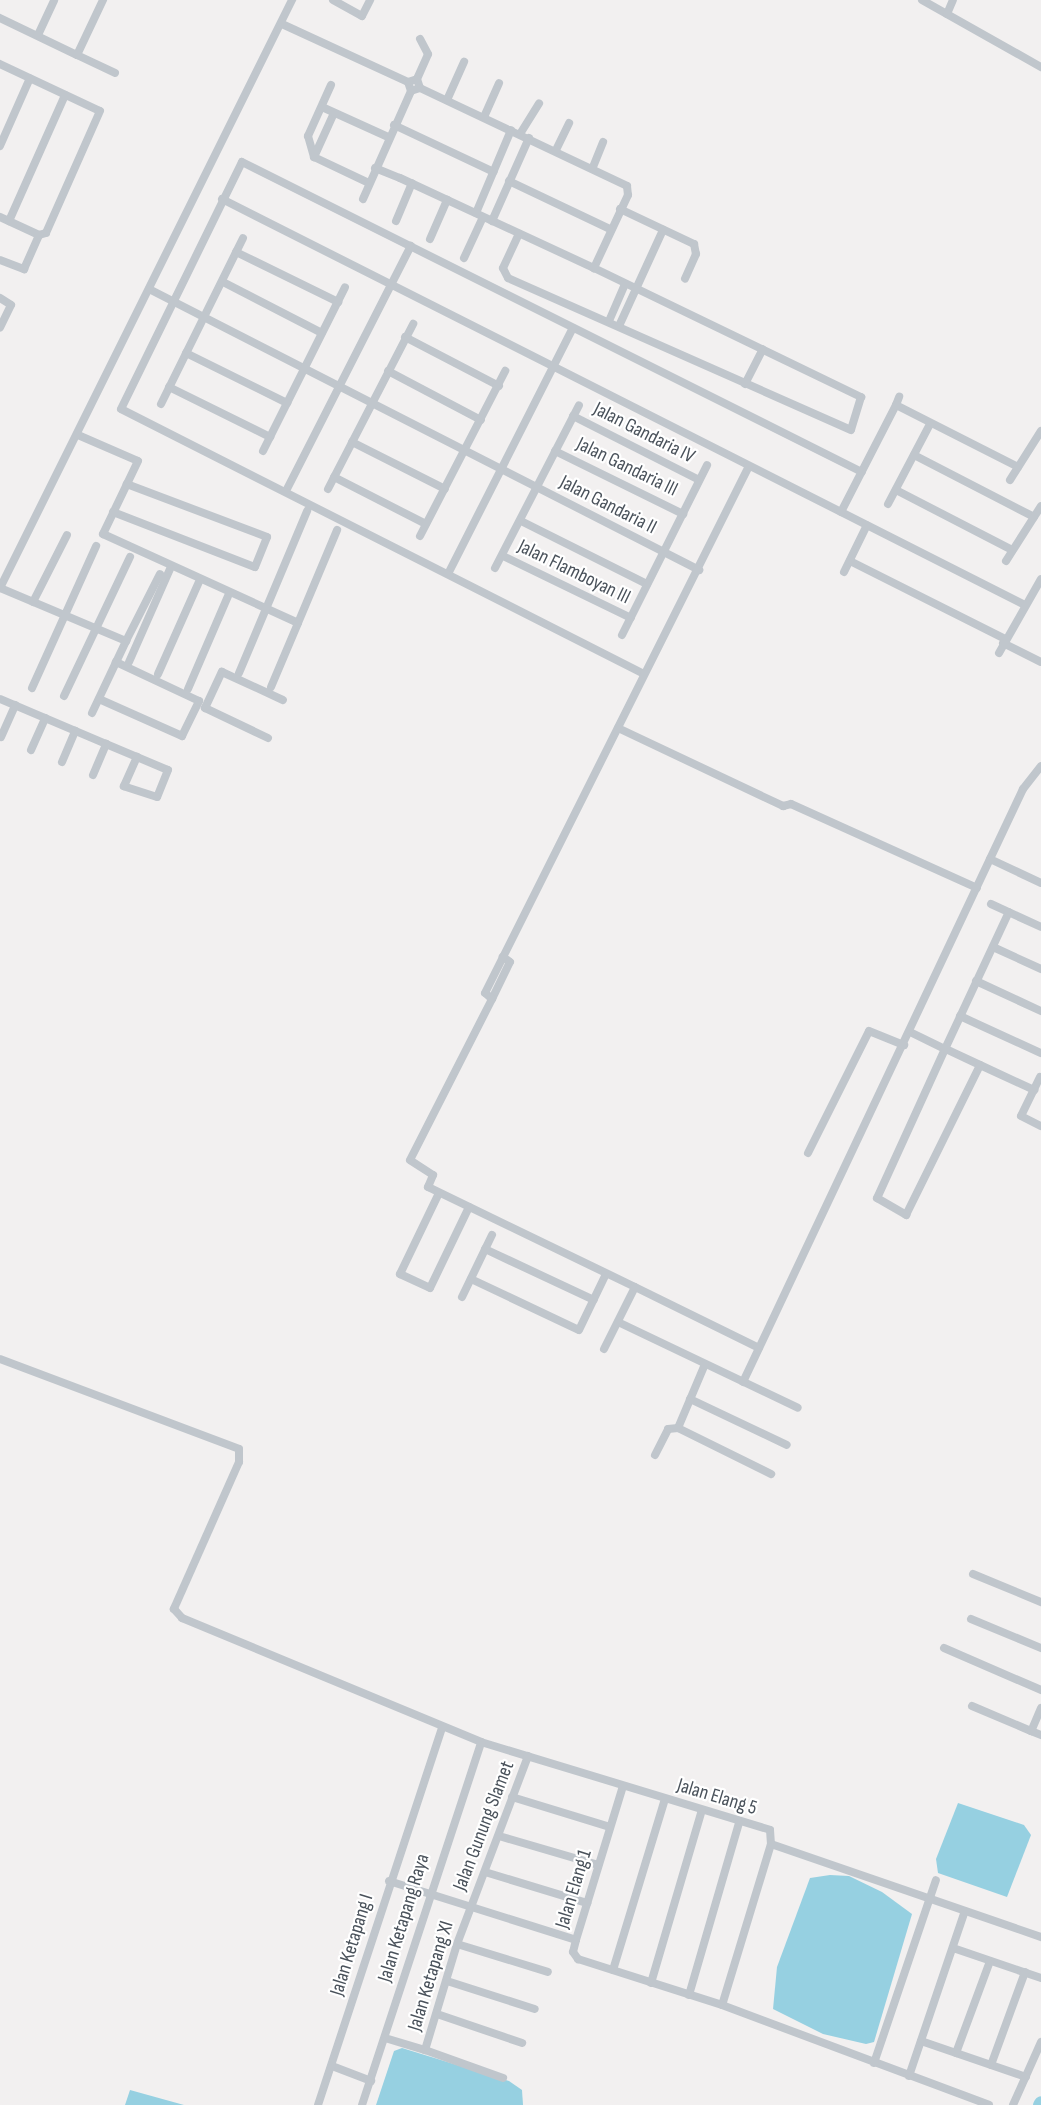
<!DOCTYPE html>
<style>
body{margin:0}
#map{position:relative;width:1041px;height:2105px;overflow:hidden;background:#f2f0f0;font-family:"Sofia Sans Condensed",sans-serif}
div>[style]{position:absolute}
.water>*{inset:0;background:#96d0e1}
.river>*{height:15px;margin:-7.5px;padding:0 7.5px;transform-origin:7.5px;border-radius:7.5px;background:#96d0e1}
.minor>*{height:8px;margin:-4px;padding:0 4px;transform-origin:4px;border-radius:4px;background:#c0c6cc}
span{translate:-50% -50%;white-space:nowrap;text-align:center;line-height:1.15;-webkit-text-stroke:4.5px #fff;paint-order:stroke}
.street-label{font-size:20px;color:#4a525b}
</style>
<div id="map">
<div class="water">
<i style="clip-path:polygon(958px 1803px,1024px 1825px,1031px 1835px,1007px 1897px,938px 1873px,936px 1859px)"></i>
<i style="clip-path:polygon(830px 1875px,849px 1876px,882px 1892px,912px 1914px,874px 2042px,866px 2044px,823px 2034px,773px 2009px,777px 1967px,810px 1878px)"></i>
<i style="clip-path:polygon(402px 2048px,509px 2081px,522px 2090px,523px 2105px,376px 2105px,394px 2051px)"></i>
<i style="clip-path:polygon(130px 2090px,184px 2105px,125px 2105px)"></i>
</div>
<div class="river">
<i style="left:1040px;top:2105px;width:2px;rotate:-63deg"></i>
</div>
<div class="minor">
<i style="left:333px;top:0;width:33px;rotate:29deg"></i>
<i style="left:362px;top:16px;width:18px;rotate:-63deg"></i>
<i style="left:922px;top:0;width:137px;rotate:29.4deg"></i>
<i style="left:947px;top:14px;width:15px;rotate:-67deg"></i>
<i style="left:0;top:18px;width:85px;rotate:25.7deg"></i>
<i style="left:77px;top:55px;width:61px;rotate:-64.7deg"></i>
<i style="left:282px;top:24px;width:139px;rotate:24.7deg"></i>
<i style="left:38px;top:35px;width:38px;rotate:-65deg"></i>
<i style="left:77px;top:55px;width:42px;rotate:25.3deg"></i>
<i style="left:0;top:64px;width:110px;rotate:25.2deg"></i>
<i style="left:100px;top:111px;width:133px;rotate:113.9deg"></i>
<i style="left:46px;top:233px;width:7px;rotate:164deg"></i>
<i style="left:39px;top:235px;width:43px;rotate:-155.2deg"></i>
<i style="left:417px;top:79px;width:27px;rotate:-66deg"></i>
<i style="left:428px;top:54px;width:17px;rotate:-118deg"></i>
<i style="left:331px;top:85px;width:56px;rotate:114.3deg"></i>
<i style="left:308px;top:136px;width:22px;rotate:74deg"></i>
<i style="left:314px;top:157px;width:48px;rotate:-65.6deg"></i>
<i style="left:420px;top:88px;width:229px;rotate:25.3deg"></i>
<i style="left:627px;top:186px;width:9px;rotate:84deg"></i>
<i style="left:628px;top:195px;width:81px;rotate:115deg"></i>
<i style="left:447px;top:100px;width:42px;rotate:-65.9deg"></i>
<i style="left:322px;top:107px;width:72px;rotate:24.4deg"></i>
<i style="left:484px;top:117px;width:37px;rotate:-66deg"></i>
<i style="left:394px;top:125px;width:110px;rotate:25.2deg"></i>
<i style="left:520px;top:134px;width:36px;rotate:-58deg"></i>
<i style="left:0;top:146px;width:74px;rotate:-66.2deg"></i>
<i style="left:556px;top:150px;width:30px;rotate:-64deg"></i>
<i style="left:314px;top:157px;width:61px;rotate:25.3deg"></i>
<i style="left:593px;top:167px;width:27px;rotate:-68deg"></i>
<i style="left:375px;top:168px;width:27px;rotate:22deg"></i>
<i style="left:400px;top:178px;width:214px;rotate:24.9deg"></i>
<i style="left:594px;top:268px;width:297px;rotate:25.8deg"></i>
<i style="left:861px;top:397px;width:34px;rotate:107deg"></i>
<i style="left:851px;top:430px;width:375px;rotate:-156.1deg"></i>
<i style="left:508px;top:278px;width:11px;rotate:-117deg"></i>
<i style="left:503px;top:268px;width:38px;rotate:-65deg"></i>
<i style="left:509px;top:181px;width:112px;rotate:25.4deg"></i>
<i style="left:222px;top:199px;width:900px;rotate:26.82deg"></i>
<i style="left:363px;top:199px;width:118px;rotate:-66deg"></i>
<i style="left:411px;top:91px;width:9px;rotate:-108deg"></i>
<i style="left:408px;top:82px;width:9px;rotate:-18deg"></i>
<i style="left:417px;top:79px;width:9px;rotate:72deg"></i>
<i style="left:420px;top:88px;width:9px;rotate:162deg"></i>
<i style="left:620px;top:209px;width:82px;rotate:25.3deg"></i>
<i style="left:694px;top:244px;width:10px;rotate:79deg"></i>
<i style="left:696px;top:254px;width:27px;rotate:114deg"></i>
<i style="left:476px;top:213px;width:90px;rotate:-67.1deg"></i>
<i style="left:9px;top:221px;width:138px;rotate:-66deg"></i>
<i style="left:396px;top:221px;width:41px;rotate:-67.2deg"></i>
<i style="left:492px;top:221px;width:91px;rotate:-66deg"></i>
<i style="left:430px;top:239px;width:43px;rotate:-66.4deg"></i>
<i style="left:236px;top:252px;width:114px;rotate:26.1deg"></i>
<i style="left:464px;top:258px;width:45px;rotate:-65.1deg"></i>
<i style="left:0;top:260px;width:26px;rotate:21deg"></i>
<i style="left:24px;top:269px;width:37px;rotate:-66deg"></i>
<i style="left:223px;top:282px;width:111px;rotate:27.3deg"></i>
<i style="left:149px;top:289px;width:618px;rotate:27.06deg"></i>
<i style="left:0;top:298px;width:13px;rotate:32deg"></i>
<i style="left:11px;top:305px;width:25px;rotate:116deg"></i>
<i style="left:609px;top:321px;width:40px;rotate:-66.6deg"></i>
<i style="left:619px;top:326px;width:106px;rotate:-65.4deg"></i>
<i style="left:405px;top:337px;width:106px;rotate:27.5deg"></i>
<i style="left:186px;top:353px;width:113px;rotate:26.3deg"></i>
<i style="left:388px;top:371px;width:105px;rotate:27.8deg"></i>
<i style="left:745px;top:384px;width:39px;rotate:-63deg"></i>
<i style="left:169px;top:387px;width:113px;rotate:26.3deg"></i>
<i style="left:161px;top:404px;width:185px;rotate:-63.7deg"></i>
<i style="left:896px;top:405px;width:9px;rotate:-69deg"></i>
<i style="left:573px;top:416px;width:141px;rotate:26.9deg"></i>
<i style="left:78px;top:435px;width:65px;rotate:23.4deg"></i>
<i style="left:138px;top:461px;width:81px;rotate:115.6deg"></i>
<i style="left:103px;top:534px;width:214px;rotate:24.5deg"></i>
<i style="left:298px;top:623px;width:101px;rotate:-67.2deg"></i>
<i style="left:352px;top:442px;width:104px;rotate:26.8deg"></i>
<i style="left:263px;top:451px;width:183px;rotate:-63.4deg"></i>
<i style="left:555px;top:451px;width:143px;rotate:26.2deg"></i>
<i style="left:914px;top:455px;width:135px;rotate:27.3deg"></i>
<i style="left:334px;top:477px;width:103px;rotate:27.1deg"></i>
<i style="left:1010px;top:480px;width:58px;rotate:-57.7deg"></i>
<i style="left:287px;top:489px;width:273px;rotate:-63deg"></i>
<i style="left:328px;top:489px;width:186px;rotate:-62.7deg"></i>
<i style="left:896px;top:490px;width:131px;rotate:27.3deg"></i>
<i style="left:888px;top:504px;width:90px;rotate:-62.3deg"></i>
<i style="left:113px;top:512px;width:152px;rotate:21.2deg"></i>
<i style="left:255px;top:567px;width:32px;rotate:-68deg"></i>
<i style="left:267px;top:537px;width:150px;rotate:-159.3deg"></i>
<i style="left:841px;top:512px;width:120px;rotate:-62.8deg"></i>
<i style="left:896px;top:405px;width:137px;rotate:26.9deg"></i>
<i style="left:521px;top:521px;width:141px;rotate:26.6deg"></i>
<i style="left:420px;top:536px;width:186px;rotate:-62.7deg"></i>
<i style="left:503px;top:556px;width:142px;rotate:25.8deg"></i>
<i style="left:850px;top:561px;width:174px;rotate:26.7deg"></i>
<i style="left:1006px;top:561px;width:65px;rotate:-57.5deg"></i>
<i style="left:495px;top:568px;width:183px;rotate:-62.7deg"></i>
<i style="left:844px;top:572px;width:52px;rotate:-63.9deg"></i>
<i style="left:448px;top:574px;width:276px;rotate:-63.1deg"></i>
<i style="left:0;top:588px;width:657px;rotate:-63.59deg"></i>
<i style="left:0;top:588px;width:137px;rotate:22.8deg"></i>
<i style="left:126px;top:641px;width:75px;rotate:-63.1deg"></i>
<i style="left:33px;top:602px;width:75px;rotate:-63.1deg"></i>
<i style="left:622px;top:635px;width:190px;rotate:-63.4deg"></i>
<i style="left:1003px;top:643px;width:42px;rotate:26.6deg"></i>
<i style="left:999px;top:653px;width:85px;rotate:-60.4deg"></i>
<i style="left:129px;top:662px;width:102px;rotate:-66.2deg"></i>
<i style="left:239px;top:673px;width:176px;rotate:-67.2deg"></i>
<i style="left:158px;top:674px;width:101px;rotate:-66deg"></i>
<i style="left:644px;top:674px;width:586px;rotate:-153.13deg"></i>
<i style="left:121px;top:409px;width:275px;rotate:-63.9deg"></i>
<i style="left:242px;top:162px;width:693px;rotate:26.57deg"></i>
<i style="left:271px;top:687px;width:69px;rotate:-67.1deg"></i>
<i style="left:32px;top:688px;width:156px;rotate:-65.7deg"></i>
<i style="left:188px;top:689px;width:103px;rotate:-66.7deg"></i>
<i style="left:64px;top:696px;width:154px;rotate:-64.6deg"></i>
<i style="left:0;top:699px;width:115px;rotate:23deg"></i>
<i style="left:106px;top:744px;width:67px;rotate:22.8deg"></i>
<i style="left:168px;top:770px;width:29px;rotate:112deg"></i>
<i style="left:157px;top:797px;width:35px;rotate:-162deg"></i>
<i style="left:124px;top:786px;width:32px;rotate:-66deg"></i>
<i style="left:99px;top:699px;width:91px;rotate:24deg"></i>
<i style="left:182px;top:736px;width:39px;rotate:-64deg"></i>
<i style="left:199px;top:701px;width:92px;rotate:-154.8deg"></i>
<i style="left:92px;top:713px;width:80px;rotate:-64.7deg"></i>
<i style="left:618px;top:728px;width:183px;rotate:25.3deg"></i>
<i style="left:783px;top:806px;width:8px;rotate:-14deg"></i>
<i style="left:791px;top:804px;width:204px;rotate:24.3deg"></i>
<i style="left:1px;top:737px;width:35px;rotate:-66deg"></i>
<i style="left:268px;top:738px;width:70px;rotate:-154.5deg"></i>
<i style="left:205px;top:708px;width:40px;rotate:-65deg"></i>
<i style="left:222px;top:672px;width:67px;rotate:24.7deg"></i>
<i style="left:31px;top:750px;width:35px;rotate:-66deg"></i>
<i style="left:62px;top:762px;width:34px;rotate:-67deg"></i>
<i style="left:93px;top:775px;width:34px;rotate:-67deg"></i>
<i style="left:990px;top:859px;width:56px;rotate:25.2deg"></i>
<i style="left:991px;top:904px;width:55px;rotate:24.7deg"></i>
<i style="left:993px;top:947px;width:53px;rotate:24.6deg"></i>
<i style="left:976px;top:981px;width:72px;rotate:24.8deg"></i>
<i style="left:492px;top:999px;width:41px;rotate:-64.1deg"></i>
<i style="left:510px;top:962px;width:9px;rotate:-144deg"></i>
<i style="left:960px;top:1016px;width:89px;rotate:24.6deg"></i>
<i style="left:910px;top:1032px;width:39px;rotate:26deg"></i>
<i style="left:945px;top:1049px;width:164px;rotate:114.5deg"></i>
<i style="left:877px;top:1198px;width:34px;rotate:30deg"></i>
<i style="left:906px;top:1215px;width:167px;rotate:-63.7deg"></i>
<i style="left:980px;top:1065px;width:38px;rotate:-155deg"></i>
<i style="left:945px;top:1049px;width:151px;rotate:-65deg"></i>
<i style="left:980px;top:1065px;width:60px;rotate:24.8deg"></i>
<i style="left:1040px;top:1077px;width:43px;rotate:116deg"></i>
<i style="left:1021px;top:1116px;width:22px;rotate:27deg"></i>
<i style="left:808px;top:1153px;width:136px;rotate:-63.4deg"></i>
<i style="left:869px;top:1031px;width:38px;rotate:22deg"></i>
<i style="left:439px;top:1193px;width:90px;rotate:115.7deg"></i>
<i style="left:400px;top:1274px;width:33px;rotate:25deg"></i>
<i style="left:430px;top:1288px;width:90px;rotate:-64.3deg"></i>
<i style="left:485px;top:1249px;width:120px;rotate:25.1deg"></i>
<i style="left:471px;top:1279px;width:119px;rotate:25.3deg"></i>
<i style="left:579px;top:1330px;width:62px;rotate:-64.3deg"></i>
<i style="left:635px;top:1287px;width:230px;rotate:-154.2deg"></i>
<i style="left:428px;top:1187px;width:13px;rotate:-67deg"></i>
<i style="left:433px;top:1175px;width:27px;rotate:-147deg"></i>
<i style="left:410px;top:1160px;width:181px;rotate:-63deg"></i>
<i style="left:492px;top:999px;width:9px;rotate:-139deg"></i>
<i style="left:485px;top:993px;width:589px;rotate:-63.39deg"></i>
<i style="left:462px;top:1297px;width:69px;rotate:-64.2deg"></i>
<i style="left:618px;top:1322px;width:199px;rotate:25.5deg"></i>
<i style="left:604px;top:1349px;width:69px;rotate:-63.4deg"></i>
<i style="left:635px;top:1287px;width:138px;rotate:26.2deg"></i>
<i style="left:0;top:1359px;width:255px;rotate:20.6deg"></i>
<i style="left:239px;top:1449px;width:13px;rotate:90deg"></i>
<i style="left:239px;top:1462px;width:161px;rotate:113.9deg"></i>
<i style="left:174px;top:1609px;width:12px;rotate:48deg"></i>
<i style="left:182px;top:1618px;width:324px;rotate:22.5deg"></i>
<i style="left:481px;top:1742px;width:302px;rotate:16.9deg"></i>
<i style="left:770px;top:1830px;width:14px;rotate:86deg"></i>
<i style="left:771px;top:1844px;width:168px;rotate:106.9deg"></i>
<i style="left:743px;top:1382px;width:656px;rotate:-64.72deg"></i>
<i style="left:1023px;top:789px;width:29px;rotate:-52deg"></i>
<i style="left:690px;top:1399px;width:107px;rotate:25.4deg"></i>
<i style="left:678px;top:1428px;width:104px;rotate:26.3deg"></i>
<i style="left:655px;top:1455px;width:29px;rotate:-63deg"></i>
<i style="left:668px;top:1429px;width:10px;rotate:-6deg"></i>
<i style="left:678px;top:1428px;width:69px;rotate:-67.1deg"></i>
<i style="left:973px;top:1574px;width:74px;rotate:22.4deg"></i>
<i style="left:971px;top:1619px;width:76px;rotate:22.5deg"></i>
<i style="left:944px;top:1648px;width:106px;rotate:23.4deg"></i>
<i style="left:972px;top:1706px;width:64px;rotate:23deg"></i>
<i style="left:1041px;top:1708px;width:25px;rotate:113deg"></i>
<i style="left:1031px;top:1731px;width:11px;rotate:22deg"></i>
<i style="left:623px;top:1786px;width:161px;rotate:107deg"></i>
<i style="left:576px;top:1940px;width:12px;rotate:104deg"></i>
<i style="left:573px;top:1952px;width:9px;rotate:54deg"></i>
<i style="left:578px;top:1959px;width:151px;rotate:17.7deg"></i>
<i style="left:722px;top:2005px;width:285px;rotate:20.5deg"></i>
<i style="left:512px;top:1797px;width:102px;rotate:17deg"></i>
<i style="left:499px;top:1836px;width:103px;rotate:16.3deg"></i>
<i style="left:771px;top:1844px;width:286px;rotate:19deg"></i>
<i style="left:485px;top:1872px;width:107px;rotate:16.9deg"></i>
<i style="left:389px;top:1881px;width:196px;rotate:17.5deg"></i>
<i style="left:457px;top:1944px;width:95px;rotate:17.1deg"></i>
<i style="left:953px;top:1948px;width:93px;rotate:18.8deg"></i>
<i style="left:613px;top:1970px;width:179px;rotate:-73.1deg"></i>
<i style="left:447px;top:1981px;width:92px;rotate:17.7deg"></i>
<i style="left:651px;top:1983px;width:180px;rotate:-73.6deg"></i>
<i style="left:689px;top:1995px;width:179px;rotate:-73.8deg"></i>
<i style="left:437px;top:2014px;width:90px;rotate:18.8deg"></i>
<i style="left:385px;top:2038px;width:42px;rotate:16.7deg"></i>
<i style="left:425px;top:2050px;width:111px;rotate:-73.2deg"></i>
<i style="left:457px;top:1944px;width:201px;rotate:-69.3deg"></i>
<i style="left:921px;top:2041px;width:111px;rotate:18.9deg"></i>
<i style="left:425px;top:2050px;width:83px;rotate:19.7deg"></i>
<i style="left:956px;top:2053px;width:98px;rotate:-69.7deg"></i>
<i style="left:874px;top:2063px;width:193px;rotate:-71.3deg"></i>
<i style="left:991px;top:2065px;width:99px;rotate:-69.9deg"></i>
<i style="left:332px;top:2066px;width:42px;rotate:21deg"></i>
<i style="left:909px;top:2076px;width:174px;rotate:-71.3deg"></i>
<i style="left:318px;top:2105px;width:398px;rotate:-71.8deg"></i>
<i style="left:362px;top:2105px;width:382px;rotate:-71.8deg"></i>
<i style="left:1013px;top:2105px;width:69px;rotate:-66deg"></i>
</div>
<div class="street-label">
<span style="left:644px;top:433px;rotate:27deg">Jalan Gandaria IV</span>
<span style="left:627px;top:467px;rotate:26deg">Jalan Gandaria III</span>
<span style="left:608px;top:505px;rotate:27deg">Jalan Gandaria II</span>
<span style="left:574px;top:572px;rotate:26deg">Jalan Flamboyan III</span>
<span style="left:717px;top:1797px;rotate:17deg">Jalan Elang 5</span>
<span style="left:484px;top:1826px;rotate:-69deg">Jalan Gunung Slamet</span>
<span style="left:574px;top:1889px;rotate:-73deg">Jalan Elang 1</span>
<span style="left:404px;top:1918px;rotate:-73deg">Jalan Ketapang Raya</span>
<span style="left:352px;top:1945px;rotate:-73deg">Jalan Ketapang I</span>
<span style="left:431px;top:1976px;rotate:-73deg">Jalan Ketapang XI</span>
</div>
</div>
